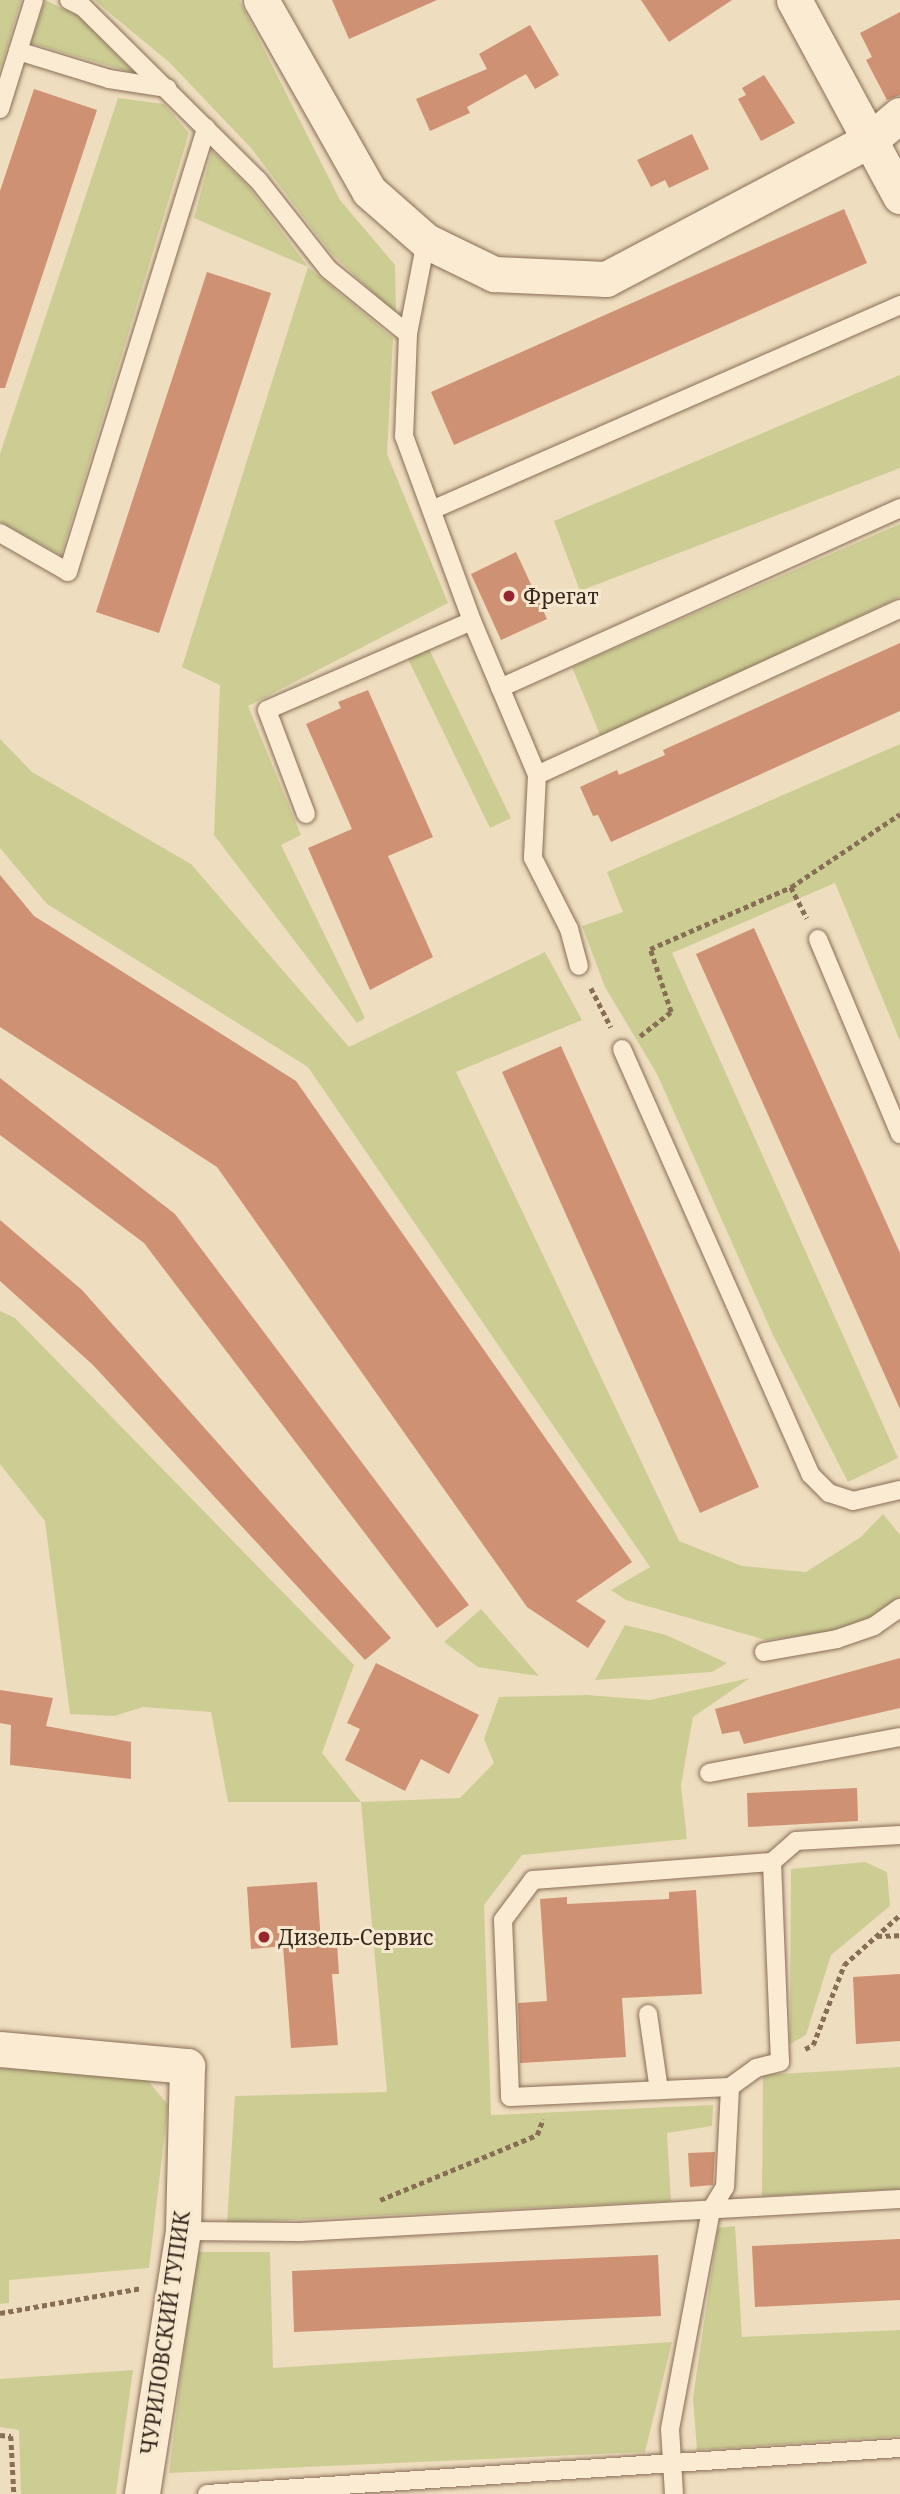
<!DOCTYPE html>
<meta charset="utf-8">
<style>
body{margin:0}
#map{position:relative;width:900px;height:2494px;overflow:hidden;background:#efddbf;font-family:"Noto Serif",serif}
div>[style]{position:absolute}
.green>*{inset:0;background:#cccd93}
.building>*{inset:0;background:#cf9173}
.path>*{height:4.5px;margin-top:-2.25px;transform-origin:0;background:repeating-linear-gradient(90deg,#886d57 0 5px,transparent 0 8.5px)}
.roads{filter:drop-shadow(0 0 2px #886d57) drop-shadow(0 0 2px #886d57)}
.lane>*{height:18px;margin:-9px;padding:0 9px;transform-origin:9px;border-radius:9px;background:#faebd2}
.street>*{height:35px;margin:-17.5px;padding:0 17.5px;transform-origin:17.5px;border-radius:17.5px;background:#faebd2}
.dots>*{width:19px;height:19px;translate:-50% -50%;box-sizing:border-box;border:4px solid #f6e7cf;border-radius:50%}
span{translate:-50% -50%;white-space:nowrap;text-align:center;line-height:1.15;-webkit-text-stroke:6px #f6e7cf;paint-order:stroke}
.poi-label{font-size:21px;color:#37271c}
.left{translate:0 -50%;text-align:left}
.street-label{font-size:21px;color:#37271c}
</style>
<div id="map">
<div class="green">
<i style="clip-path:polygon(0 0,21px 0,0 70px)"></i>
<i style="clip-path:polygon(45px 0,80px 17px,134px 73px,31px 43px)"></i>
<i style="clip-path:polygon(94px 0,239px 0,340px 200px,395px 265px,396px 314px,331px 253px,251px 148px,169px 62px)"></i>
<i style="clip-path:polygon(118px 98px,164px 104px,189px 133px,61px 555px,0 522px,0 454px)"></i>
<i style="clip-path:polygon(212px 151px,248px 186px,308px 267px,393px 338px,387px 454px,448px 603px,248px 706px,301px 835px,281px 845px,365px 1018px,357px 1023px,214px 835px,220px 685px,182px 667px,308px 267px,194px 218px)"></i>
<i style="clip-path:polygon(900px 375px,900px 468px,580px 591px,554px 521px)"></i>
<i style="clip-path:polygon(900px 524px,900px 597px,601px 737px,572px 667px)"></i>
<i style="clip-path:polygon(429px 649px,511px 818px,490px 828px,408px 659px)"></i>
<i style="clip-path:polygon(0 739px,32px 772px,191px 864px,349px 1047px,545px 952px,582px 1020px,456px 1072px,679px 1541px,742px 1566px,806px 1572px,861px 1537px,883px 1514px,900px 1535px,900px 1596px,869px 1618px,835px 1631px,766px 1640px,626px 1600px,611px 1590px,650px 1567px,308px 1067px,47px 904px,0 848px)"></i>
<i style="clip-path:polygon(900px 744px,900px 1041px,835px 883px,672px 953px,898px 1458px,848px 1482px,773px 1335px,657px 1074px,605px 987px,582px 926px,623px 912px,607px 872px)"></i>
<i style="clip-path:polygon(0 1311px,15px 1318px,354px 1665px,322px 1753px,361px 1802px,460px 1798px,494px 1763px,484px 1739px,499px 1697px,587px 1695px,650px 1700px,750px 1678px,693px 1717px,681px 1785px,687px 1839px,522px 1855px,484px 1905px,491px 2115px,713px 2105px,712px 2126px,667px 2133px,671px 2201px,227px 2223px,235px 2096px,387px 2092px,361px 1802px,228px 1802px,211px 1712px,143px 1707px,114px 1716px,70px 1714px,45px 1521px,0 1464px)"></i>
<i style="clip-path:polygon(481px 1609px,539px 1676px,478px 1667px,444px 1642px)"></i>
<i style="clip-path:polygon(625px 1625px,666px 1635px,727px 1663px,712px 1672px,595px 1680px)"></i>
<i style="clip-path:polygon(865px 1862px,887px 1872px,890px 1906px,831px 1955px,806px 2035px,790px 2044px,791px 1869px)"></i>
<i style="clip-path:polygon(0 2065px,143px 2075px,168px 2105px,149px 2268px,9px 2280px,9px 2303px,0 2304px)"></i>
<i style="clip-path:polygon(900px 2067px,900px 2189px,762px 2196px,763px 2075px)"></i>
<i style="clip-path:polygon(735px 2226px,742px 2337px,900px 2330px,900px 2436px,697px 2450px,693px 2398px,718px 2228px)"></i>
<i style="clip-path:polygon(196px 2252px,270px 2252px,273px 2368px,672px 2342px,645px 2452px,169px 2473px)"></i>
<i style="clip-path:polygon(133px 2370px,116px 2494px,21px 2494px,19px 2430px,0 2427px,0 2379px)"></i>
</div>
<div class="building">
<i style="clip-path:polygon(332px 0,437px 0,349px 39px)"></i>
<i style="clip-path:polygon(641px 0,732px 0,669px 42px)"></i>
<i style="clip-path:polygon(900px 12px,900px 95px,887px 100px,866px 60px,872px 57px,860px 33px)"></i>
<i style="clip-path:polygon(530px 25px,559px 75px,535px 89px,526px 74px,467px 107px,470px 113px,430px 131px,416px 99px,487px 69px,479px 54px)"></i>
<i style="clip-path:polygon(764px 75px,795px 123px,761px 141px,738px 99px,746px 95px,742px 88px)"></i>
<i style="clip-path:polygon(34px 89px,97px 110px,5px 388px,0 388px,0 191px)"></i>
<i style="clip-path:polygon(692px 134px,709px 169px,669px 188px,665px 180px,651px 187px,637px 160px)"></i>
<i style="clip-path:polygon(844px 209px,867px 263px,454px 445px,431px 392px)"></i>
<i style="clip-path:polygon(207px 272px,271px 293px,159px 633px,96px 612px)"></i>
<i style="clip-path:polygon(516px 552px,547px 619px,501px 640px,471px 574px)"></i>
<i style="clip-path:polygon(900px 643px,900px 711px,611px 842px,598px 815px,593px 816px,580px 787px,617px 770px,619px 775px,665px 755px,663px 750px)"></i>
<i style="clip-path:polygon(368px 690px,433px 837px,388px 856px,433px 957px,370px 990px,308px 848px,352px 829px,306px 724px,341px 708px,338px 702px)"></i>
<i style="clip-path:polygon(0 875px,34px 916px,296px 1081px,632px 1562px,576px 1601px,606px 1621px,588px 1648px,527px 1607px,217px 1167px,0 1027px)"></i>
<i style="clip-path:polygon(754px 928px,900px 1253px,900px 1409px,696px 954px)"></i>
<i style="clip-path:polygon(561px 1046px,759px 1487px,700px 1513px,502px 1072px)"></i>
<i style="clip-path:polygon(0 1078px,175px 1214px,469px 1605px,437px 1628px,144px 1243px,0 1135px)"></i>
<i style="clip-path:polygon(0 1220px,82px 1290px,391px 1638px,365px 1660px,93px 1365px,0 1281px)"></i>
<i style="clip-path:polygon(900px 1658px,900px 1708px,744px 1744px,739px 1731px,722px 1734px,715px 1709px)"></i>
<i style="clip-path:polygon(376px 1663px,479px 1715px,449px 1774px,421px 1759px,405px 1791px,345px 1760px,360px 1729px,347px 1723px)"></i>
<i style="clip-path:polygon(0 1690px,53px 1698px,46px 1726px,131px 1742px,131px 1779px,10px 1765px,11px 1725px,0 1723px)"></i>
<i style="clip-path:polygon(857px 1788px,858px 1821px,748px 1827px,747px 1793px)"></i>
<i style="clip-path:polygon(317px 1882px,321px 1944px,337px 1943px,339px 1974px,332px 1974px,338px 2045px,291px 2048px,283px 1946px,251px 1949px,247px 1887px)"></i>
<i style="clip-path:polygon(696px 1890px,702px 1994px,622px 1998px,626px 2057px,520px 2063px,518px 2003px,547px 2001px,540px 1899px,567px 1897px,567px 1904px,669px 1899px,669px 1892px)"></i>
<i style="clip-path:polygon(900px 1974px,900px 2041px,856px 2044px,853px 1977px)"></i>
<i style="clip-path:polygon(715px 2152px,713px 2185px,690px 2187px,688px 2153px)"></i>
<i style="clip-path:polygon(900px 2239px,900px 2300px,755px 2307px,752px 2246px)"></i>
<i style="clip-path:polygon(658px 2255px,661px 2316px,294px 2332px,292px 2271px)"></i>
</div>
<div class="path">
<i style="left:791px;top:887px;width:131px;rotate:-33.8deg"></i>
<i style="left:591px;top:988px;width:44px;rotate:62.9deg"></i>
<i style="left:640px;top:1036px;width:39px;rotate:-38deg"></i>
<i style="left:671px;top:1012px;width:66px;rotate:-108.4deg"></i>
<i style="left:650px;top:949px;width:154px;rotate:-23.7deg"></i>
<i style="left:791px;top:887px;width:35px;rotate:63deg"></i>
<i style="left:877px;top:1936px;width:23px;rotate:-2deg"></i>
<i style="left:805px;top:2049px;width:9px;rotate:-27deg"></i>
<i style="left:813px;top:2045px;width:86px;rotate:-68.8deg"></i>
<i style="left:844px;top:1965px;width:75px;rotate:-41.8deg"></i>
<i style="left:380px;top:2200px;width:170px;rotate:-22.5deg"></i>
<i style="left:537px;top:2135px;width:17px;rotate:-69deg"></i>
<i style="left:0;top:2313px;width:144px;rotate:-10deg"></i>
<i style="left:0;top:2435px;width:11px;rotate:5deg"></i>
<i style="left:11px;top:2436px;width:58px;rotate:87deg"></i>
</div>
<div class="roads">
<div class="lane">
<i style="left:69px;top:0;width:16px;rotate:27deg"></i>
<i style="left:83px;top:7px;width:246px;rotate:44.7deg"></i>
<i style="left:258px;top:180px;width:113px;rotate:51.8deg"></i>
<i style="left:328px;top:269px;width:103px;rotate:39.1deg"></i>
<i style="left:18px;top:51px;width:95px;rotate:17.1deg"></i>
<i style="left:109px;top:79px;width:59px;rotate:8.8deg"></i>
<i style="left:0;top:109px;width:114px;rotate:-72.7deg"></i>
<i style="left:426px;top:241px;width:95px;rotate:101deg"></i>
<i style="left:408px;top:334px;width:102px;rotate:92.2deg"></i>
<i style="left:404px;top:436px;width:197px;rotate:69.8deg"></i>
<i style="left:472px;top:621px;width:167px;rotate:67.1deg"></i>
<i style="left:537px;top:775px;width:83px;rotate:92.8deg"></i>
<i style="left:533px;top:858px;width:80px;rotate:63.1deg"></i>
<i style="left:569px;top:929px;width:38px;rotate:75deg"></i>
<i style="left:434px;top:509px;width:509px;rotate:-23.64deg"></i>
<i style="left:0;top:533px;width:78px;rotate:29.8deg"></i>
<i style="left:68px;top:572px;width:465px;rotate:-72.7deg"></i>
<i style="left:500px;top:688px;width:439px;rotate:-24.2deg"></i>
<i style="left:537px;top:775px;width:399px;rotate:-24.6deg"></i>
<i style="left:306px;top:814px;width:111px;rotate:-110.6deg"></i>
<i style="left:267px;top:710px;width:223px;rotate:-23.5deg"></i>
<i style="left:818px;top:939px;width:212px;rotate:67.2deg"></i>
<i style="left:622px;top:1049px;width:465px;rotate:66.1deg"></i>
<i style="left:810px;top:1474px;width:27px;rotate:45deg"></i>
<i style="left:829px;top:1493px;width:25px;rotate:18deg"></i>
<i style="left:853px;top:1501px;width:48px;rotate:-13.2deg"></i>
<i style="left:764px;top:1652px;width:74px;rotate:-10.1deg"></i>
<i style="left:837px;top:1639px;width:39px;rotate:-19deg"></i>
<i style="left:874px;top:1626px;width:32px;rotate:-35deg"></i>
<i style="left:709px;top:1773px;width:194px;rotate:-10.7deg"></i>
<i style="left:772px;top:1862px;width:240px;rotate:175.7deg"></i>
<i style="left:533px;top:1880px;width:50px;rotate:126.9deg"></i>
<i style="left:503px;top:1920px;width:177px;rotate:87.7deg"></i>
<i style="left:510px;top:2097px;width:220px;rotate:-2.6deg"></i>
<i style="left:730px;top:2087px;width:32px;rotate:-36deg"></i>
<i style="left:756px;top:2068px;width:25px;rotate:-14deg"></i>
<i style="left:780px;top:2062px;width:200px;rotate:-92.3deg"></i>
<i style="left:772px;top:1862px;width:32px;rotate:-41deg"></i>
<i style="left:796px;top:1841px;width:104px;rotate:-3.3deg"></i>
<i style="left:648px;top:2014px;width:77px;rotate:81.8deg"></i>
<i style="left:183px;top:2231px;width:117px;rotate:0.5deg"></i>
<i style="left:300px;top:2232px;width:601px;rotate:-3.15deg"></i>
<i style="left:207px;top:2494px;width:695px;rotate:-3.8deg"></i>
<i style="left:674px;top:2494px;width:65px;rotate:-93.5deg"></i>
<i style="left:670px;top:2429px;width:223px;rotate:-79.4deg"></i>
<i style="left:711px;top:2210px;width:27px;rotate:-59deg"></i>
<i style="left:725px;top:2187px;width:100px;rotate:-87.1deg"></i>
</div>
<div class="street">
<i style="left:261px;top:0;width:219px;rotate:60.5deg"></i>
<i style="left:369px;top:191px;width:76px;rotate:41.3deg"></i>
<i style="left:426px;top:241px;width:76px;rotate:25.9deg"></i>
<i style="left:494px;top:274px;width:112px;rotate:2.6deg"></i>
<i style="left:606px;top:279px;width:298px;rotate:-27.8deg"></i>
<i style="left:870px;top:140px;width:39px;rotate:-40deg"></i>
<i style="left:794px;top:0;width:223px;rotate:61.6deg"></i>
<i style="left:0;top:2049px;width:188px;rotate:5.2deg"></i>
<i style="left:187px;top:2066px;width:165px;rotate:91.4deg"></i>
<i style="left:183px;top:2231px;width:266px;rotate:98.9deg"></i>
</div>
</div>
<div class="dots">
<i style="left:509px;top:596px;background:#992530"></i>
<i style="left:264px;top:1937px;background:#992530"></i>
</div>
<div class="poi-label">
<span class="left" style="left:523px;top:596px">Фрегат</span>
<span class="left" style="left:278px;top:1937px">Дизель-Сервис</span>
</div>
<div class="street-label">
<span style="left:165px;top:2333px;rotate:-82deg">ЧУРИЛОВСКИЙ ТУПИК</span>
</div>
</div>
